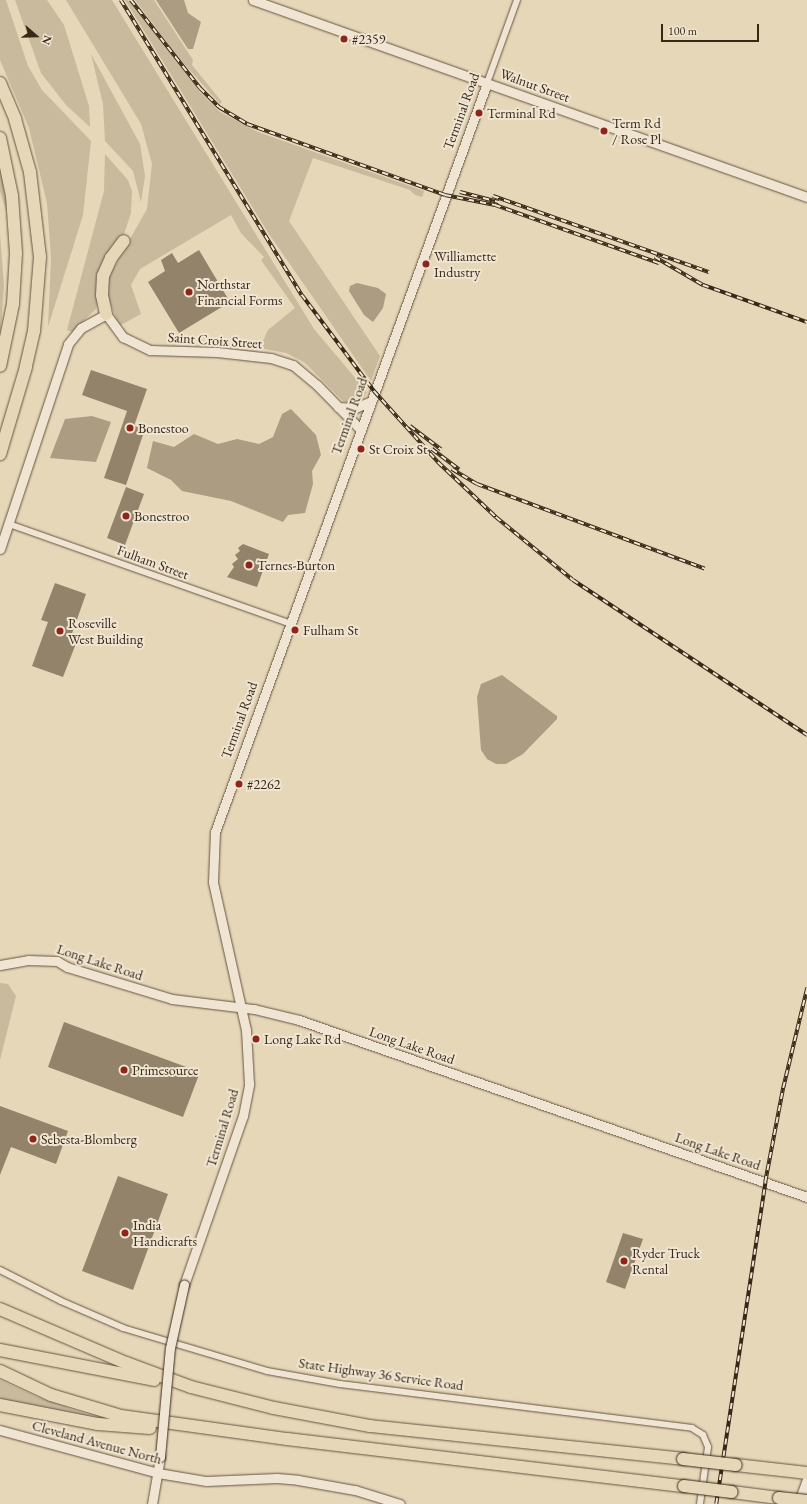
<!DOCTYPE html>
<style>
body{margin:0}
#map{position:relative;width:807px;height:1504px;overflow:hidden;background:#e7d7b9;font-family:"EB Garamond",serif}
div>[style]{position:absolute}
.green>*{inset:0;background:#c9b99d}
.water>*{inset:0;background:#ac9c82}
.building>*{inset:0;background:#93836b}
.roads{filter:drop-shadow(0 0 1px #64543f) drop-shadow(0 0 1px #64543f)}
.street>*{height:6px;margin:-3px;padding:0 3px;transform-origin:3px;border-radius:3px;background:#efe5d2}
.secondary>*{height:9px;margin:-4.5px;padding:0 4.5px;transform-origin:4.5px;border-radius:4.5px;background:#efe5d2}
.highway>*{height:12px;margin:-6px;padding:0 6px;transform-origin:6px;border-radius:6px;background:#e7d7b9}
.rail>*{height:3.5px;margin-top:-1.75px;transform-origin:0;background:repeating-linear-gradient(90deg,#efe5d2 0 6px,#382916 0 12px);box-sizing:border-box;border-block:1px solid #382916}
.bridges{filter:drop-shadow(0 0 1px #382916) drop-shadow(0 0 1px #382916)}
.secondary-bridge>*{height:9px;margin:-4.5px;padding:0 4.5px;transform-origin:4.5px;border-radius:4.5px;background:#efe5d2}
.highway-bridge>*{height:12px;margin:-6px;padding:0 6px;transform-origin:6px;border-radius:6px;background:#e7d7b9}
.dots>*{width:11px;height:11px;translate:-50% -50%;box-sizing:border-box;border:2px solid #efe5d2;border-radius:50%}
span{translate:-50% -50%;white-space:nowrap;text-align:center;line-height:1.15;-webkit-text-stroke:4px #efe5d2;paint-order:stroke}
.poi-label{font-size:14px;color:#382916}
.left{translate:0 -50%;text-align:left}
.street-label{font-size:14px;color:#382916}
.north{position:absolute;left:16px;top:16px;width:40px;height:40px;-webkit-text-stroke:3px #efe5d2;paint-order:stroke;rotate:110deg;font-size:11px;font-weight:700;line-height:16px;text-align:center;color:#382916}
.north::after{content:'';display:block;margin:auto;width:14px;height:18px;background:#382916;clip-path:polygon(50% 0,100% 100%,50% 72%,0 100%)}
.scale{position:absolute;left:661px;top:24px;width:98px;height:18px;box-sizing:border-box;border:2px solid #382916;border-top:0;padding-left:5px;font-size:12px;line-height:14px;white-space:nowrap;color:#382916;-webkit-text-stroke:3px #efe5d2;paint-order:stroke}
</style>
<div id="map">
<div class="green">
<i style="clip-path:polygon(0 0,6px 0,28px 66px,42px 90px,91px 141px,83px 215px,48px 327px,51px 258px,47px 203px,29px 128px,0 60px)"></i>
<i style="clip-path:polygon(15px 0,47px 0,64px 25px,89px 106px,90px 127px,66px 105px,41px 73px)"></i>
<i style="clip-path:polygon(66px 0,112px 0,314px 329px,367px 392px,361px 401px,355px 404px,344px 402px,304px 362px,286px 353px,260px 348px,268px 330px,295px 308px,261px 260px,264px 257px,241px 233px,231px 215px,140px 269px,131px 285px,141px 314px,121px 325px,116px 319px,108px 297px,109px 276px,147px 209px,152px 164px,141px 124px)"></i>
<i style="clip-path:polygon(125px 0,128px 0,200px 92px,220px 112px,258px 132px,424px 191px,422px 197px,415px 195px,410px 190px,313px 158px,289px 221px,380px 356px,371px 381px,269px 234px)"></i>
<i style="clip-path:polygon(135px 0,154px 0,193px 60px,192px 65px,222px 102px,220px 104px,179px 58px)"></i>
<i style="clip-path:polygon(91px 54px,140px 144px,145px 176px,141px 202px,133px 171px,105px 141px,103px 104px)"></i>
<i style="clip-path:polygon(105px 154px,128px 180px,132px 191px,131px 213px,124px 234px,106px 257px,96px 309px,72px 332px,67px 330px,104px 191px)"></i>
<i style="clip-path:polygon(0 160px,6px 192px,10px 223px,0 191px)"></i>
<i style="clip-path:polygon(0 235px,4px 285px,0 342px)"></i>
<i style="clip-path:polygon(0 983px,8px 984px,16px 996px,0 1060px)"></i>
<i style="clip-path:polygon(0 1380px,37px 1397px,97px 1418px,0 1399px)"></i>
</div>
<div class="water">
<i style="clip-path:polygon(156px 0,184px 0,188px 13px,201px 22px,193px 49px,188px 49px)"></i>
<i style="clip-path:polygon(357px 283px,378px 288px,386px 294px,383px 308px,373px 322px,364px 315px,349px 291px,350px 286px)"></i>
<i style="clip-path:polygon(291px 409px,316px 435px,321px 455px,312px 471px,313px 484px,305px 513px,288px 515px,283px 522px,231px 501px,182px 491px,171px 480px,147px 468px,153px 441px,174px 447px,194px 434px,218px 444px,237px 439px,259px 444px,273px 437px,282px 414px)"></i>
<i style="clip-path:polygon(92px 416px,111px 422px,96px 462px,50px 458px,65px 419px)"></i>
<i style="clip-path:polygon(502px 675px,557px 716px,557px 719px,523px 754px,506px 764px,496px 764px,487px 759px,481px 750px,477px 697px,481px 684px)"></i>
</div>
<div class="building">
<i style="clip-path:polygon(199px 250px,230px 302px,179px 333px,148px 282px,165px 271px,161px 260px,172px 253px,178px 263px)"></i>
<i style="clip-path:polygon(91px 370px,147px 389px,134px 426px,145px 429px,126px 485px,104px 478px,127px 411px,82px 395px)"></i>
<i style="clip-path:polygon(126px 487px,144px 494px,125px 545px,107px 538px)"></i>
<i style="clip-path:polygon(243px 544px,269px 554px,257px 587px,227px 577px,234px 567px,232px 564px,238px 559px,235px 555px,240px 551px,238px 548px)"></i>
<i style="clip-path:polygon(55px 583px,86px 594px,70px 639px,77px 641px,63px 677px,32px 666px,48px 622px,41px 620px)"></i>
<i style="clip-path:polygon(64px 1022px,200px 1072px,183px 1117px,48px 1067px)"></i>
<i style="clip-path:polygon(0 1106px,68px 1131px,56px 1164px,11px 1147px,0 1175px)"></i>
<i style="clip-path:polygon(118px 1176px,168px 1194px,133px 1290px,82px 1271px)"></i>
<i style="clip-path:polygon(623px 1233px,643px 1239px,625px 1289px,606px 1282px)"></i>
</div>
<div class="roads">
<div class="street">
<i style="left:487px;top:83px;width:88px;rotate:-70.1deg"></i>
<i style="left:9px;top:524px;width:297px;rotate:19.5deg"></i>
<i style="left:0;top:1270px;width:68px;rotate:26.9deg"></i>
<i style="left:61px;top:1301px;width:68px;rotate:23.5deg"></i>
<i style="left:123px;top:1328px;width:150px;rotate:16.6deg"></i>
<i style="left:267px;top:1371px;width:74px;rotate:10.1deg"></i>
<i style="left:340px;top:1384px;width:355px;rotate:7.1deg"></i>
<i style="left:692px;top:1428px;width:13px;rotate:32deg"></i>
<i style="left:703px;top:1435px;width:13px;rotate:67deg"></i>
<i style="left:708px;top:1447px;width:58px;rotate:98deg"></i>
</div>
<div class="secondary">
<i style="left:253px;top:0;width:588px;rotate:19.58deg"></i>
<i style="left:338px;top:407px;width:17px;rotate:3deg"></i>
<i style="left:355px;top:408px;width:15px;rotate:-23deg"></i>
<i style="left:0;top:549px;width:216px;rotate:-71.6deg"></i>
<i style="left:68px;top:344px;width:21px;rotate:-51deg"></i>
<i style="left:81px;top:328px;width:29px;rotate:-29deg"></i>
<i style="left:106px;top:314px;width:29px;rotate:54deg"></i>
<i style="left:123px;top:337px;width:30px;rotate:26deg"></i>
<i style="left:150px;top:350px;width:67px;rotate:1.7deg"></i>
<i style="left:217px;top:352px;width:54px;rotate:6.3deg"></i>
<i style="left:271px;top:358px;width:23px;rotate:18deg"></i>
<i style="left:293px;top:365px;width:31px;rotate:40deg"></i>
<i style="left:317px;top:385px;width:60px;rotate:45.7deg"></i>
<i style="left:0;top:965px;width:28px;rotate:-10deg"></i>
<i style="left:28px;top:960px;width:29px;rotate:2deg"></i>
<i style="left:57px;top:961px;width:12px;rotate:31deg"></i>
<i style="left:67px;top:967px;width:110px;rotate:16.9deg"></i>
<i style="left:172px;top:999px;width:83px;rotate:7deg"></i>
<i style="left:254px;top:1009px;width:46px;rotate:13.7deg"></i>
<i style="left:299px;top:1020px;width:538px;rotate:19.21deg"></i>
<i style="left:184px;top:1285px;width:179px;rotate:-70.8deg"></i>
<i style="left:243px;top:1116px;width:33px;rotate:-79deg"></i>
<i style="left:249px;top:1084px;width:54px;rotate:-93.2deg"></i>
<i style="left:246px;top:1030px;width:152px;rotate:-102.6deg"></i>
<i style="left:213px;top:882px;width:50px;rotate:-87.7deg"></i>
<i style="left:215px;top:832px;width:797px;rotate:-70.04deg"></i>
<i style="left:0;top:1430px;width:164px;rotate:15.2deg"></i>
<i style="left:158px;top:1473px;width:49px;rotate:9.5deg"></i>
<i style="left:206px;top:1481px;width:71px;rotate:-2.4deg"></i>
<i style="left:277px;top:1478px;width:21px;rotate:5deg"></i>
<i style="left:298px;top:1480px;width:58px;rotate:10deg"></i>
<i style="left:355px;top:1490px;width:47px;rotate:17.3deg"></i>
<i style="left:152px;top:1504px;width:48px;rotate:-80.3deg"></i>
<i style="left:798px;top:1504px;width:27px;rotate:-70deg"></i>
</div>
<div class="highway">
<i style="left:0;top:83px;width:39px;rotate:67deg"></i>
<i style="left:15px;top:119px;width:55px;rotate:74.2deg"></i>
<i style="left:30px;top:172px;width:86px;rotate:83.3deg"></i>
<i style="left:40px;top:257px;width:74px;rotate:94.6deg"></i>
<i style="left:34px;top:331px;width:37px;rotate:103deg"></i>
<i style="left:26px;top:367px;width:91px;rotate:106.6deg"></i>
<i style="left:0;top:138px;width:59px;rotate:78.3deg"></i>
<i style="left:12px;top:196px;width:57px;rotate:86deg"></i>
<i style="left:16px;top:253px;width:51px;rotate:93.4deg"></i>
<i style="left:13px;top:304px;width:63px;rotate:101.8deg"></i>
<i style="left:106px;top:314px;width:19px;rotate:-102deg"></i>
<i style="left:102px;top:295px;width:19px;rotate:-87deg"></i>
<i style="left:103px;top:276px;width:20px;rotate:-66deg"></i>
<i style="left:111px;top:258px;width:21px;rotate:-53deg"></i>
<i style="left:0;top:1309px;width:137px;rotate:23.2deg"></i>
<i style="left:126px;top:1363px;width:69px;rotate:20.3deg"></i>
<i style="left:191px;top:1387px;width:86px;rotate:14.2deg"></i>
<i style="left:274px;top:1408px;width:98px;rotate:10.6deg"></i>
<i style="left:370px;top:1426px;width:315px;rotate:6deg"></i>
<i style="left:0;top:1350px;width:157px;rotate:11deg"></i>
<i style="left:0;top:1371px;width:56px;rotate:25.2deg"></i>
<i style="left:51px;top:1395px;width:73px;rotate:16.7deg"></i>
<i style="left:121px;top:1416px;width:168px;rotate:7.9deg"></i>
<i style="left:287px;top:1439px;width:400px;rotate:6.8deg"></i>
<i style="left:0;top:1405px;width:100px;rotate:11deg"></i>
<i style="left:98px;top:1424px;width:52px;rotate:4.4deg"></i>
<i style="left:736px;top:1465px;width:71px;rotate:6.4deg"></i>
<i style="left:732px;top:1492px;width:47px;rotate:7.3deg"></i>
</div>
</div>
<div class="rail">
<i style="left:121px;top:0;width:346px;rotate:58.5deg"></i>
<i style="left:302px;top:295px;width:120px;rotate:53.1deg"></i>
<i style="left:374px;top:391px;width:96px;rotate:48deg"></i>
<i style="left:438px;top:462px;width:80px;rotate:43.5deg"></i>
<i style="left:496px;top:517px;width:99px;rotate:39.3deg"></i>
<i style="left:573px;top:580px;width:281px;rotate:33.5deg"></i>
<i style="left:131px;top:0;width:112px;rotate:51.9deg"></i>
<i style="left:200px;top:88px;width:27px;rotate:45deg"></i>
<i style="left:219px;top:107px;width:33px;rotate:31deg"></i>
<i style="left:247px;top:124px;width:210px;rotate:19.7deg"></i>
<i style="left:445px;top:195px;width:51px;rotate:11.3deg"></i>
<i style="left:495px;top:205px;width:174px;rotate:19.5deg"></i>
<i style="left:460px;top:192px;width:40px;rotate:14.4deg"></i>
<i style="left:493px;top:196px;width:229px;rotate:19.4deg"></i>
<i style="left:655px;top:257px;width:56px;rotate:30.3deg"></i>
<i style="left:703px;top:285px;width:110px;rotate:19.6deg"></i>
<i style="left:410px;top:426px;width:39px;rotate:37deg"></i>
<i style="left:432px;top:449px;width:34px;rotate:37deg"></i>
<i style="left:452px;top:469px;width:29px;rotate:31deg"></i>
<i style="left:477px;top:484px;width:243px;rotate:20.4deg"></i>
<i style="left:716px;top:1504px;width:326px;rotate:-81.3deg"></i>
<i style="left:765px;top:1182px;width:96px;rotate:-79.2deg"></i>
<i style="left:783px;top:1088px;width:103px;rotate:-76.5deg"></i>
</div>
<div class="bridges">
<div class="secondary-bridge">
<i style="left:160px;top:1457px;width:109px;rotate:-84.8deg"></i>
<i style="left:170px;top:1348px;width:65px;rotate:-77.5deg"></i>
</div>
<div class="highway-bridge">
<i style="left:683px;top:1459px;width:53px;rotate:6.5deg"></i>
<i style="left:684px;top:1486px;width:48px;rotate:7.1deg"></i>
<i style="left:779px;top:1498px;width:28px;rotate:6deg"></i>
</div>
</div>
<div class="dots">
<i style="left:344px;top:39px;background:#8f2418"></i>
<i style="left:479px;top:113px;background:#8f2418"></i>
<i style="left:604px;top:131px;background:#8f2418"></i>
<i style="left:426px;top:264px;background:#8f2418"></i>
<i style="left:189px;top:292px;background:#8f2418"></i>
<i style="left:130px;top:428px;background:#8f2418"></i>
<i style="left:361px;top:449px;background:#8f2418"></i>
<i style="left:126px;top:516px;background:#8f2418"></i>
<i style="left:249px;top:565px;background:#8f2418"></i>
<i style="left:295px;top:630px;background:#8f2418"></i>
<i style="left:60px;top:631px;background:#8f2418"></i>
<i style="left:239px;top:784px;background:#8f2418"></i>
<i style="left:256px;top:1039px;background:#8f2418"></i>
<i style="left:124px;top:1070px;background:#8f2418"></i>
<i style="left:33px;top:1139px;background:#8f2418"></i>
<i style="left:125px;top:1233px;background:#8f2418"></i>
<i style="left:624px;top:1261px;background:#8f2418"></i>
</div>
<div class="poi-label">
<span class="left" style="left:352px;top:39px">#2359</span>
<span class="left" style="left:487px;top:113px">Terminal Rd</span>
<span class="left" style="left:612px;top:131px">Term Rd<br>/ Rose Pl</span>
<span class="left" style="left:434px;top:264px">Williamette<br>Industry</span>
<span class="left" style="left:197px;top:292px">Northstar<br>Financial Forms</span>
<span class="left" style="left:138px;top:428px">Bonestoo</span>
<span class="left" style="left:369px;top:449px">St Croix St</span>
<span class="left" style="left:134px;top:516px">Bonestroo</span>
<span class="left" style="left:257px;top:565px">Ternes-Burton</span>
<span class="left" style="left:68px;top:631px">Roseville<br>West Building</span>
<span class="left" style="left:303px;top:630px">Fulham St</span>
<span class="left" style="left:247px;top:784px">#2262</span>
<span class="left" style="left:264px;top:1039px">Long Lake Rd</span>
<span class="left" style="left:132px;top:1070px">Primesource</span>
<span class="left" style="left:41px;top:1139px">Sebesta-Blomberg</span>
<span class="left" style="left:133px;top:1233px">India<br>Handicrafts</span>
<span class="left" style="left:632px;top:1261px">Ryder Truck<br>Rental</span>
</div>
<div class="street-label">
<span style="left:535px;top:85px;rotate:20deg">Walnut Street</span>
<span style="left:461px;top:111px;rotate:-70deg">Terminal Road</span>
<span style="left:215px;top:340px;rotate:4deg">Saint Croix Street</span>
<span style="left:349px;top:416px;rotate:-70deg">Terminal Road</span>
<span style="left:153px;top:562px;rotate:20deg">Fulham Street</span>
<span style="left:239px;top:720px;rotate:-70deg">Terminal Road</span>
<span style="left:100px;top:962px;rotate:18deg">Long Lake Road</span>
<span style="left:412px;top:1045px;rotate:19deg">Long Lake Road</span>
<span style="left:222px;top:1128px;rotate:-73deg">Terminal Road</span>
<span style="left:718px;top:1151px;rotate:19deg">Long Lake Road</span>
<span style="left:381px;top:1374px;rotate:8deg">State Highway 36 Service Road</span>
<span style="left:97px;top:1442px;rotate:15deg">Cleveland Avenue North</span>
</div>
<div class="north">N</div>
<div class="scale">100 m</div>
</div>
